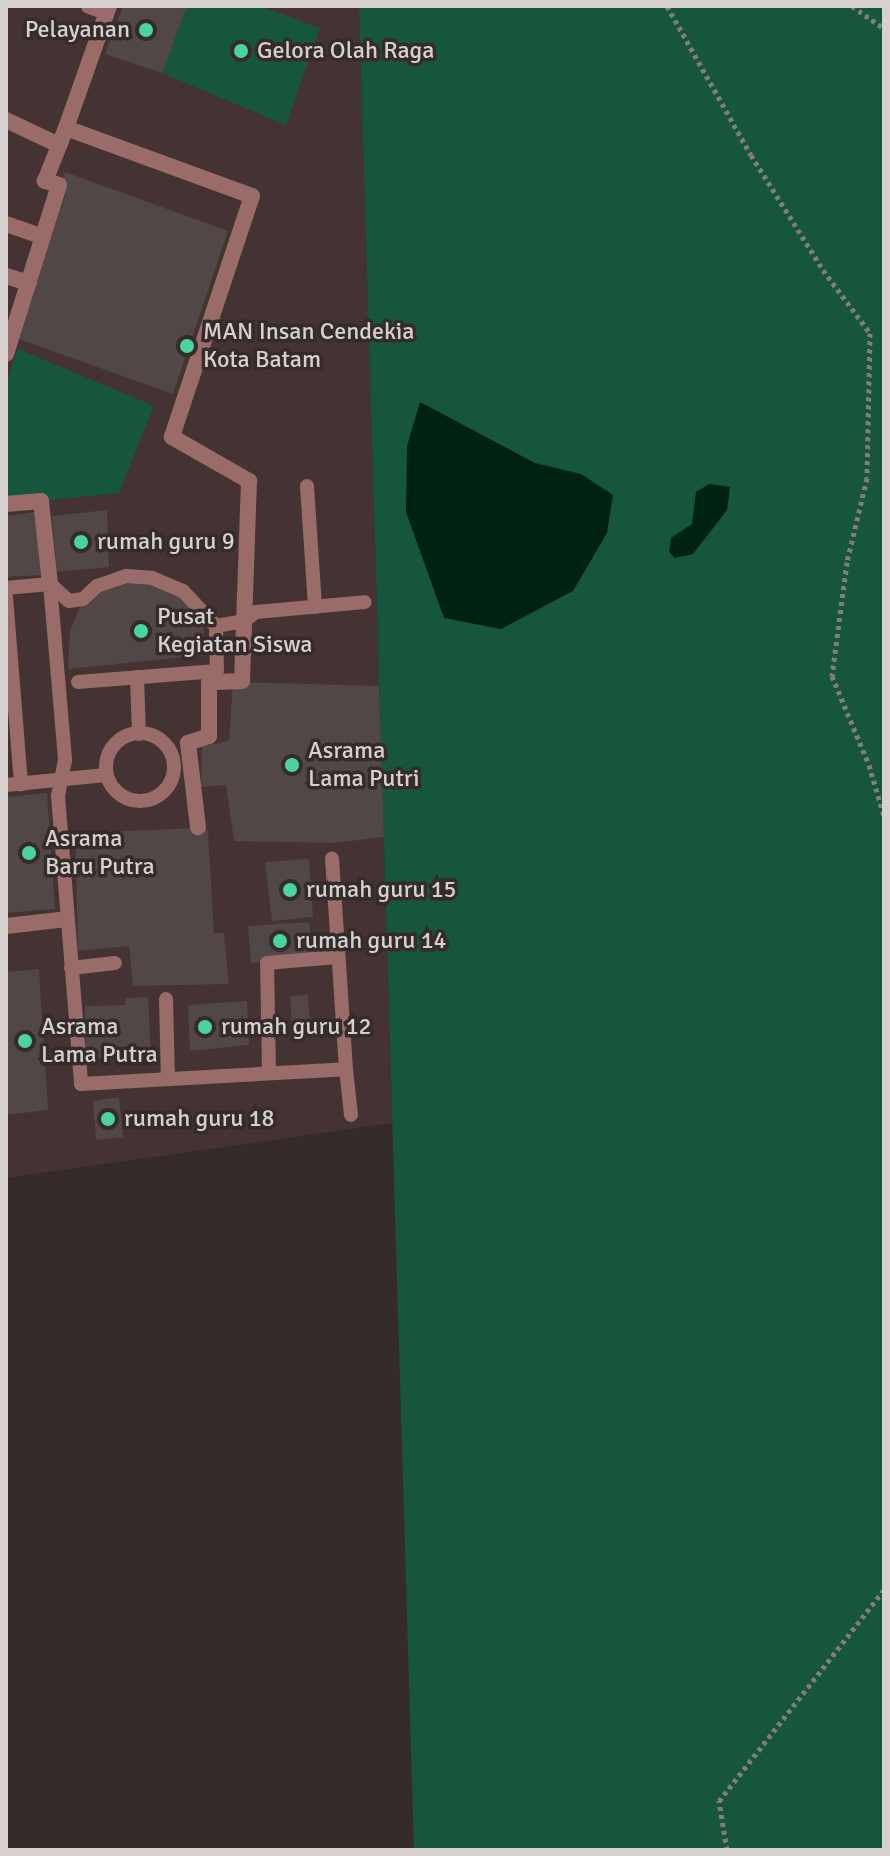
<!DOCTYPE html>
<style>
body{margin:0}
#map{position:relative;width:890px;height:1856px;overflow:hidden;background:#352b2b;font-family:Signika,sans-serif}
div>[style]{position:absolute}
.built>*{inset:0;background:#443332}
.green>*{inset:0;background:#16563c}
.water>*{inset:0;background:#002213}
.building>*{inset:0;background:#514746}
.path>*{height:5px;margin-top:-2.5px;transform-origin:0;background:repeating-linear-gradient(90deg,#847c7b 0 4px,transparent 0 8px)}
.service>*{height:14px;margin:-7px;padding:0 7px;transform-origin:7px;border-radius:7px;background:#996c6a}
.service>.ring{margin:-7px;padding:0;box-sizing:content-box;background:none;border:14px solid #996c6a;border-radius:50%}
.pedestrian>*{height:16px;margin:-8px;padding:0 8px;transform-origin:8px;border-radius:8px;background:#996c6a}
.minor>*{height:16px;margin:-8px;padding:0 8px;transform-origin:8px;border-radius:8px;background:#996c6a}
.dots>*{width:22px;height:22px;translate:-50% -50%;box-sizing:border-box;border:4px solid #352b2b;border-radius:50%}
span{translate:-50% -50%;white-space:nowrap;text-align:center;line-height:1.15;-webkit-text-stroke:7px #352b2b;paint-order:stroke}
.poi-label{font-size:24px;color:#d6d0cf}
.right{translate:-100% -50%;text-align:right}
.left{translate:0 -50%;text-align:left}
.frame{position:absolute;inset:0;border:8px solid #d6d0cf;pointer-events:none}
</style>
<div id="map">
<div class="built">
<i style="clip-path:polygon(6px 6px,359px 6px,392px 1123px,6px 1178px)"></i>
</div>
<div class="green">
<i style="clip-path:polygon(187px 6px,260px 6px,320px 28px,286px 125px,162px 73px)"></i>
<i style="clip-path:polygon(359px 6px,884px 6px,884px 1850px,414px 1850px)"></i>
<i style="clip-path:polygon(18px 349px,154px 406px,119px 493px,6px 504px,6px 383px)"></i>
</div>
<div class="water">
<i style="clip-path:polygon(420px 402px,535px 463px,581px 474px,613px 495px,607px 533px,573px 591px,501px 629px,444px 618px,406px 512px,407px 446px)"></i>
<i style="clip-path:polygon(709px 484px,730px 487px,727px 510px,693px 554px,675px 558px,669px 552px,671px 538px,692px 524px,696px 492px)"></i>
</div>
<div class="building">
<i style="clip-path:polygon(123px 6px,187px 6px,162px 73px,105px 54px)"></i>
<i style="clip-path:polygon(65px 172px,228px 231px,173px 394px,13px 337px)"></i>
<i style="clip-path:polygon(107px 510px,109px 567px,57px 572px,52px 516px)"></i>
<i style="clip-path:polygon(35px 512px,41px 575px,6px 577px,6px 516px)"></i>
<i style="clip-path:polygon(126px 579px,151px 581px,181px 594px,203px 620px,205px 655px,68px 669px,70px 631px,82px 602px)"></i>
<i style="clip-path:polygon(233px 682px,379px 686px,384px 837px,333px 843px,234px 841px,226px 785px,201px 787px,202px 746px,229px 741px)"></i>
<i style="clip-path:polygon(47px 793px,55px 909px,6px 913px,6px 797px)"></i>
<i style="clip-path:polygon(198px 828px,208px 831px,214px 933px,224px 933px,229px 984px,133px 986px,129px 946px,78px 951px,75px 833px)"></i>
<i style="clip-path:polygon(309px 859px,313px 917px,272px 921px,265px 862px)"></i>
<i style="clip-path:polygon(309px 922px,313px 956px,251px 963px,248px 926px)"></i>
<i style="clip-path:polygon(39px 969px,48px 1110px,6px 1115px,6px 972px)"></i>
<i style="clip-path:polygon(308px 995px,310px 1026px,292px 1026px,290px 996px)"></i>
<i style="clip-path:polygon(148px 997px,151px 1054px,86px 1060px,85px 1006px,126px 1005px,125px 998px)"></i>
<i style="clip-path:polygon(247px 1001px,249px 1045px,190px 1051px,188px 1005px)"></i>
<i style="clip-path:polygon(119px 1097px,123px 1137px,96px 1140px,93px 1101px)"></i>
</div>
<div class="path">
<i style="left:667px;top:6px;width:171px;rotate:60.6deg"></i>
<i style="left:751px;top:155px;width:136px;rotate:57.9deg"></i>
<i style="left:823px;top:270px;width:79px;rotate:53.3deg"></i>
<i style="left:870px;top:333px;width:145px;rotate:91.2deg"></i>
<i style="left:867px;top:478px;width:86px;rotate:103.4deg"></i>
<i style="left:847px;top:562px;width:115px;rotate:97.5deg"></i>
<i style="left:832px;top:676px;width:96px;rotate:67.4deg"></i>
<i style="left:869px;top:765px;width:53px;rotate:73.6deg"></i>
<i style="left:852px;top:6px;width:39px;rotate:35deg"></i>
<i style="left:727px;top:1850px;width:50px;rotate:-99.3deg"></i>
<i style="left:719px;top:1801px;width:268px;rotate:-52deg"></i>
</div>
<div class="service">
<i style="left:307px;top:486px;width:121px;rotate:86.2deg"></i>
<i style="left:50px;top:584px;width:177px;rotate:85.1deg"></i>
<i style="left:65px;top:760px;width:37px;rotate:101deg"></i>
<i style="left:58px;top:796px;width:289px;rotate:85.4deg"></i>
<i style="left:81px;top:1084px;width:265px;rotate:-3.2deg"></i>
<i style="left:346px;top:1069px;width:211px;rotate:-93.8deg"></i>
<i style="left:6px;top:588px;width:44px;rotate:-5.2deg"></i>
<i style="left:50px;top:584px;width:25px;rotate:42deg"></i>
<i style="left:69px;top:601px;width:14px;rotate:-8deg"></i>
<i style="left:83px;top:599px;width:19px;rotate:-43deg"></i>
<i style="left:97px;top:586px;width:31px;rotate:-19deg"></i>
<i style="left:126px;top:576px;width:26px;rotate:4deg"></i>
<i style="left:152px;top:578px;width:34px;rotate:23deg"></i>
<i style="left:183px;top:591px;width:48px;rotate:46.7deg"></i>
<i style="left:216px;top:626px;width:28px;rotate:-10deg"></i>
<i style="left:244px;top:621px;width:15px;rotate:-37deg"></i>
<i style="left:256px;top:612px;width:109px;rotate:-5.2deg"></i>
<i style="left:6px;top:597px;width:188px;rotate:85.4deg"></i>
<i style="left:137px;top:677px;width:57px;rotate:88deg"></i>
<i style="left:78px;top:682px;width:139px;rotate:-4.5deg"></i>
<i style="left:217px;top:671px;width:45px;rotate:-91.3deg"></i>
<i class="ring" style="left:106px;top:733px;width:54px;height:54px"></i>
<i style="left:6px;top:785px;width:100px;rotate:-5.7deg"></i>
<i style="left:71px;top:968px;width:44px;rotate:-6.5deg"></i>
<i style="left:166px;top:999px;width:80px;rotate:88.6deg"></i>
<i style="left:346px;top:1069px;width:46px;rotate:83.8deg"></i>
<i style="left:269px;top:1073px;width:110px;rotate:-91deg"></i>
<i style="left:267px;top:963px;width:70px;rotate:-4.9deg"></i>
</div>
<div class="pedestrian">
<i style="left:109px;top:6px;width:129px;rotate:109.4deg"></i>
<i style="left:66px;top:128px;width:198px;rotate:20.1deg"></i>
<i style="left:252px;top:196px;width:254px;rotate:108.4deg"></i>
<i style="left:172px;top:437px;width:89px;rotate:29.7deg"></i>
<i style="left:249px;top:481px;width:200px;rotate:92deg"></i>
<i style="left:242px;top:681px;width:33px;rotate:178deg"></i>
<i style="left:209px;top:682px;width:54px;rotate:90deg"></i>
<i style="left:209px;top:736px;width:22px;rotate:162deg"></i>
<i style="left:188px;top:743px;width:85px;rotate:83.2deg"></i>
<i style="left:6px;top:120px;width:59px;rotate:25.3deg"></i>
<i style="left:6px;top:224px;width:39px;rotate:19deg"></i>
<i style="left:6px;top:276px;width:24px;rotate:17deg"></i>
<i style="left:6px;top:354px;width:177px;rotate:-72.6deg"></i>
<i style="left:59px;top:185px;width:15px;rotate:-164deg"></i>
<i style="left:45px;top:181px;width:57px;rotate:-68.4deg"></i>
<i style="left:6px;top:504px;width:35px;rotate:-5deg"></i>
<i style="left:41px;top:501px;width:83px;rotate:83.8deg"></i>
<i style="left:6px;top:926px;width:61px;rotate:-6.5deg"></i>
</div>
<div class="minor">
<i style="left:89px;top:6px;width:9px;rotate:18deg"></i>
</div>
<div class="dots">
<i style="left:146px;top:30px;background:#4bd49b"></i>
<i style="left:241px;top:51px;background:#4bd49b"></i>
<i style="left:187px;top:346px;background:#4bd49b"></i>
<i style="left:81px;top:542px;background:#4bd49b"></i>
<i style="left:141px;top:631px;background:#4bd49b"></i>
<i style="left:292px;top:765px;background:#4bd49b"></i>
<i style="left:29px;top:853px;background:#4bd49b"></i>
<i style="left:290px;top:890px;background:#4bd49b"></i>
<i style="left:280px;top:941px;background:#4bd49b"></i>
<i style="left:205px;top:1027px;background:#4bd49b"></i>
<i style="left:25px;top:1041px;background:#4bd49b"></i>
<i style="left:108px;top:1119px;background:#4bd49b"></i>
</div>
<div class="poi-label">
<span class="right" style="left:130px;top:30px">Pelayanan</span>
<span class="left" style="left:257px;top:51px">Gelora Olah Raga</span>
<span class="left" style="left:203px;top:346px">MAN Insan Cendekia<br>Kota Batam</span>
<span class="left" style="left:97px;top:542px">rumah guru 9</span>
<span class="left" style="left:157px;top:631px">Pusat<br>Kegiatan Siswa</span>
<span class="left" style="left:308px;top:765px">Asrama<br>Lama Putri</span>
<span class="left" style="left:45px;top:853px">Asrama<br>Baru Putra</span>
<span class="left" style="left:306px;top:890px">rumah guru 15</span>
<span class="left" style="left:296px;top:941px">rumah guru 14</span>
<span class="left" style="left:41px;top:1041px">Asrama<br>Lama Putra</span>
<span class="left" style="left:221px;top:1027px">rumah guru 12</span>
<span class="left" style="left:124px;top:1119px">rumah guru 18</span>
</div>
<div class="frame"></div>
</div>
